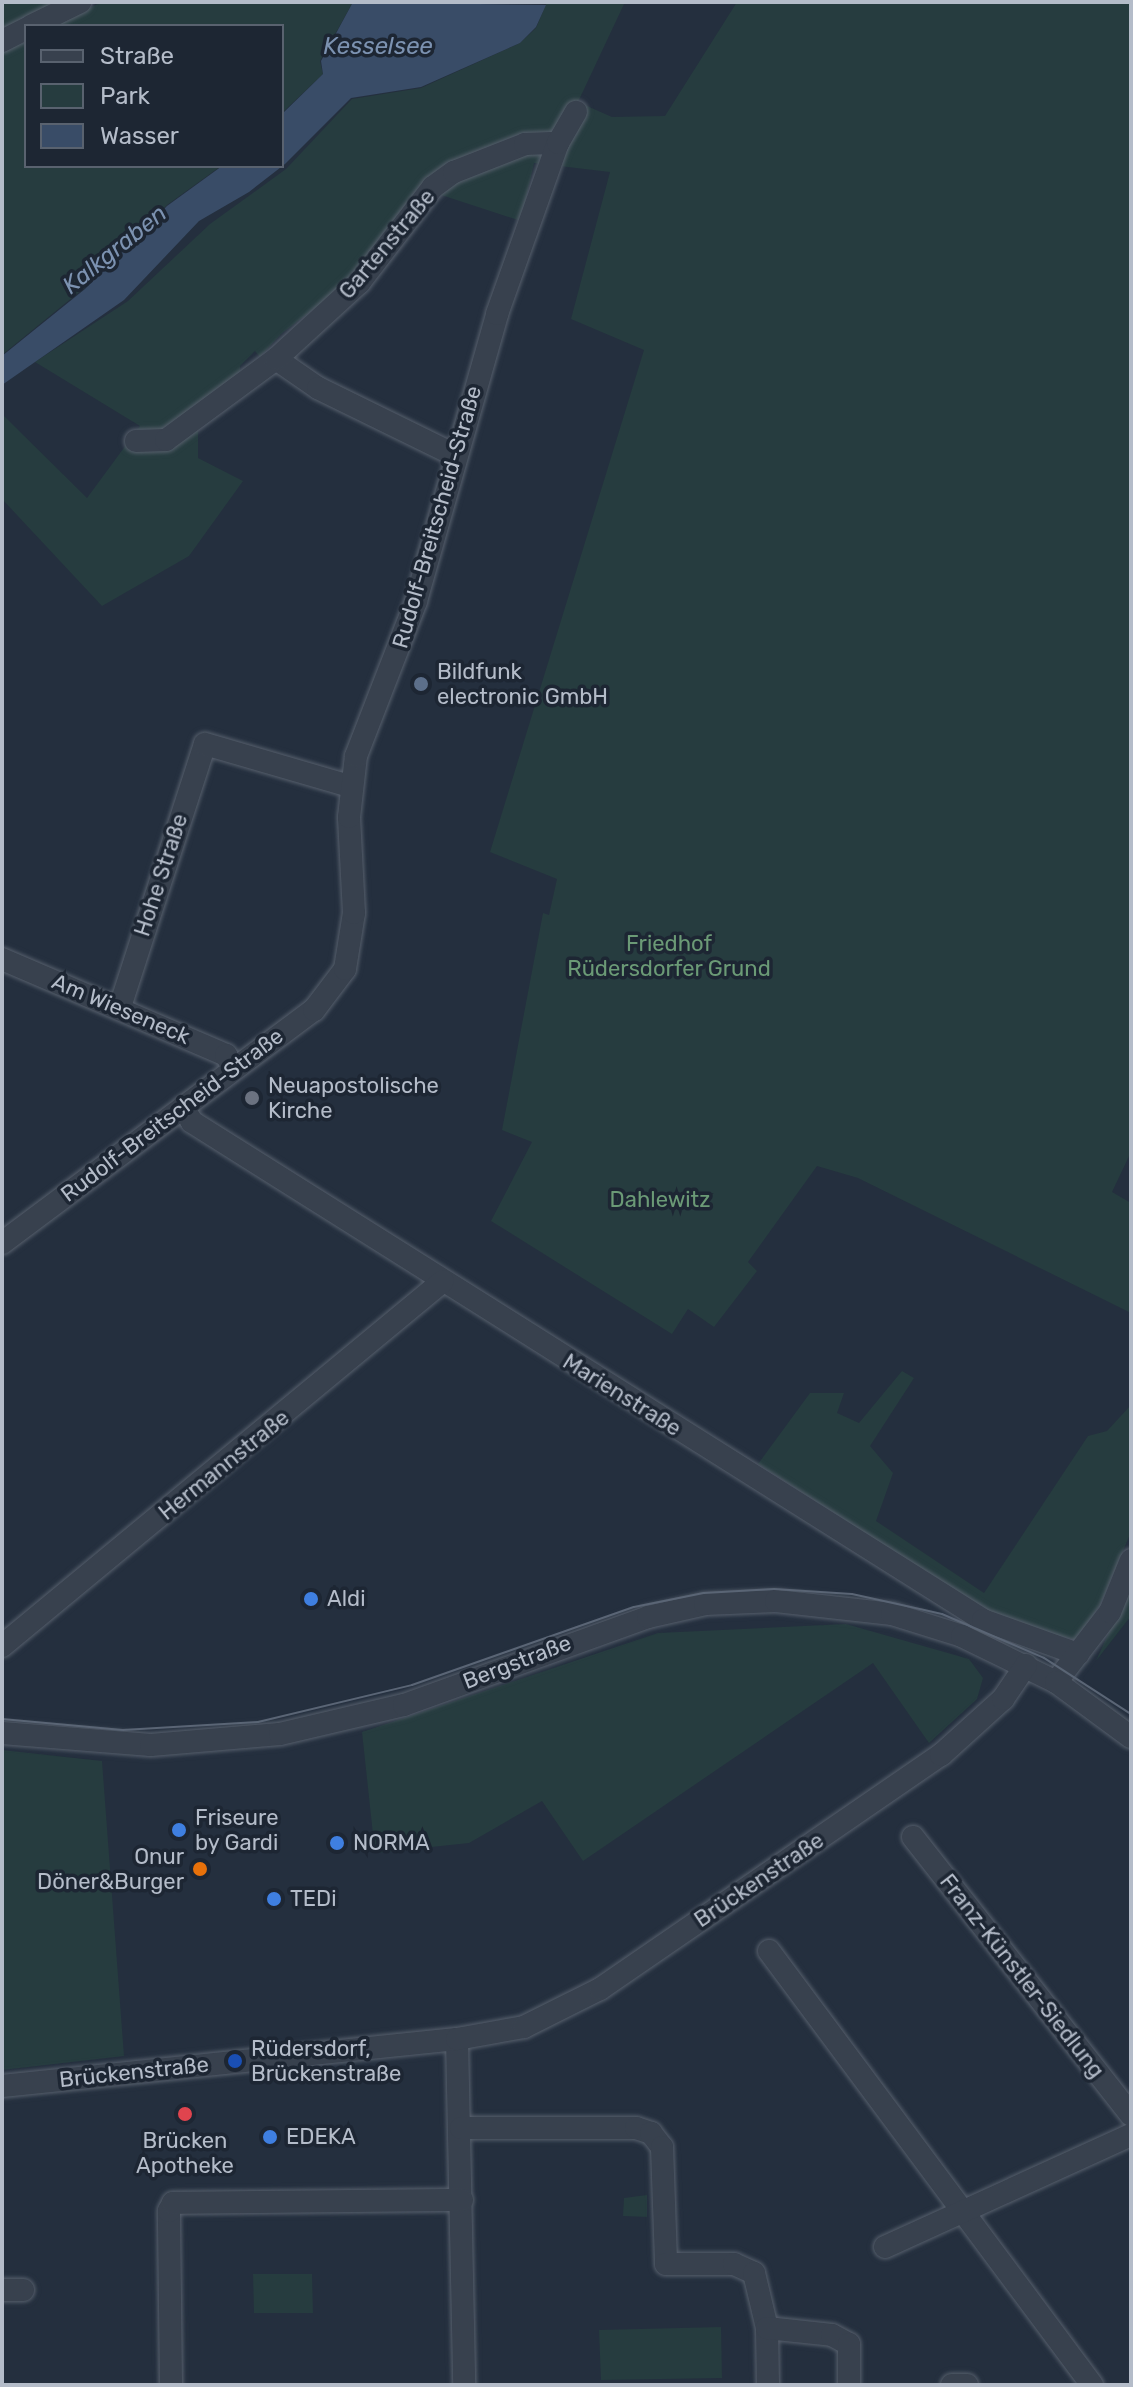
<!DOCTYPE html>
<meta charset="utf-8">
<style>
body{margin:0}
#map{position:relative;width:1133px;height:2387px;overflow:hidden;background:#242f3e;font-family:Rubik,sans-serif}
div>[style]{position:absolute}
.green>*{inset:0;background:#263c3f}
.water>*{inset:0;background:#394c67}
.roads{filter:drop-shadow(0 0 2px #565f6c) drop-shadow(0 0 2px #565f6c)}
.minor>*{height:22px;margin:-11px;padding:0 11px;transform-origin:11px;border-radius:11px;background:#38414e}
.tram>*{height:2px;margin:-1px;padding:0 1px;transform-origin:1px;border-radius:1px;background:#5a6575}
.dots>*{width:22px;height:22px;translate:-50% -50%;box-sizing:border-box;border:4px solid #1d2633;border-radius:50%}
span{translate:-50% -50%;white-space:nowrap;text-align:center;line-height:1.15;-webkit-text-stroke:7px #1d2633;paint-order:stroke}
.street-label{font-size:22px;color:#b4bcc9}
.poi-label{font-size:22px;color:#b4bcc9}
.left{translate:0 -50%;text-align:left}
.right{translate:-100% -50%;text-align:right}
.park-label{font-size:22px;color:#6b9a76}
.water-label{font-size:24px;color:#7c92b1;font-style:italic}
.frame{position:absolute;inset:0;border:4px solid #b4bcc9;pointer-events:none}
.legend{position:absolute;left:24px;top:24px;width:260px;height:144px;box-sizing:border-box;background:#1d2633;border:2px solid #59626f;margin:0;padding:10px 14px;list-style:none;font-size:24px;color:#b4bcc9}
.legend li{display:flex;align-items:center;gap:16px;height:40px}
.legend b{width:40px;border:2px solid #59626f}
</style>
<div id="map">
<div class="green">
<i style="clip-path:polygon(2px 2px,66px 2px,2px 34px)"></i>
<i style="clip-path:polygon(102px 2px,353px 2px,320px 61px,323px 74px,282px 113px,282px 26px,52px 26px)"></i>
<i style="clip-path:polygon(547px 2px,625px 2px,578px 102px,612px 117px,665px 116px,737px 2px,1131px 2px,1131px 1152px,1112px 1192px,1131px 1203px,1131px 1313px,858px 1178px,817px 1166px,748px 1262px,757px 1271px,714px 1327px,688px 1309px,672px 1334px,491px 1221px,532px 1142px,502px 1130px,543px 913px,549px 915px,557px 879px,490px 852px,644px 350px,571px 319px,610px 172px,534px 163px,521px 221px,426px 190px,345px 285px,281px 334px,260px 357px,255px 351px,240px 366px,241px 379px,198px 408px,198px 458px,243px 481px,189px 556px,102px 606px,2px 499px,2px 414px,87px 498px,140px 426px,35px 362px,128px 301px,210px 224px,286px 169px,352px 99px,421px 88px,520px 43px,536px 28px)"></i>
<i style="clip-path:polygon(26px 39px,26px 166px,221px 166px,167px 205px,84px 288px,2px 355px,2px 50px)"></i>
<i style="clip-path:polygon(902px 1371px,914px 1378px,870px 1446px,893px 1473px,876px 1521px,984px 1593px,1088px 1436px,1107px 1431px,1131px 1405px,1131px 1532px,1100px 1605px,1077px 1640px,1006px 1624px,758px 1464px,810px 1393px,844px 1393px,837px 1413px,859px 1423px)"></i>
<i style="clip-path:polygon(1131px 1583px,1131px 1616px,1096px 1661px)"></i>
<i style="clip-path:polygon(846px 1624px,969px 1659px,983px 1678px,977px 1699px,929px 1743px,873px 1663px,583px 1861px,542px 1801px,469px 1843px,375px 1853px,362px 1732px,658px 1633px)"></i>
<i style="clip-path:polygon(2px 1750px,102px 1761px,124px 2056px,2px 2070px)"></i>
<i style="clip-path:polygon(647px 2195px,647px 2217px,623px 2216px,624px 2198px)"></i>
<i style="clip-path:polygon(253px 2274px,312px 2274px,313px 2313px,254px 2313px)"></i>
<i style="clip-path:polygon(721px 2327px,722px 2378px,601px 2380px,599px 2330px)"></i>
</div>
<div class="water">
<i style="clip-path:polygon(353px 2px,546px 5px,536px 27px,520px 43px,421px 87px,351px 98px,285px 164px,249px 192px,199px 221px,124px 300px,2px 385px,2px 356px,85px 289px,167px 206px,222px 166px,282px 166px,282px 114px,323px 74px,321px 61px)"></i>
</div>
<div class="roads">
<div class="minor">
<i style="left:31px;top:26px;width:55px;rotate:-26.1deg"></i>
<i style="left:2px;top:41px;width:27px;rotate:-27deg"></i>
<i style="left:276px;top:359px;width:51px;rotate:34.6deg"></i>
<i style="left:318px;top:388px;width:153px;rotate:26.1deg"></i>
<i style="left:136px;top:441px;width:30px;rotate:-2deg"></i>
<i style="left:166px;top:440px;width:137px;rotate:-36.4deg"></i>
<i style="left:276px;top:359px;width:113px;rotate:-42.5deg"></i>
<i style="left:359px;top:283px;width:121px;rotate:-52.4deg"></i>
<i style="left:433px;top:187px;width:26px;rotate:-36deg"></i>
<i style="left:454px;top:172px;width:76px;rotate:-21.5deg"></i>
<i style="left:525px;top:144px;width:33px;rotate:-2deg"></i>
<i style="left:2px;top:959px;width:244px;rotate:23.2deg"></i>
<i style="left:226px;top:1055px;width:14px;rotate:60deg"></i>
<i style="left:120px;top:1007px;width:276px;rotate:-72.1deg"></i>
<i style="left:205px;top:744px;width:151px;rotate:16.2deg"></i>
<i style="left:183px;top:1107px;width:17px;rotate:59deg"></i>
<i style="left:192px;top:1122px;width:935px;rotate:32.19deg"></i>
<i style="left:983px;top:1620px;width:101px;rotate:19.7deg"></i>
<i style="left:2px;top:1243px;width:389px;rotate:-36.8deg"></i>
<i style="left:314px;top:1010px;width:51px;rotate:-52.9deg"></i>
<i style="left:345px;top:969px;width:57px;rotate:-80.9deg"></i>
<i style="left:354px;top:913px;width:96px;rotate:-93deg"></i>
<i style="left:349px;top:817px;width:61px;rotate:-83.5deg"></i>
<i style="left:356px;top:756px;width:166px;rotate:-68.8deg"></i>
<i style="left:416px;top:601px;width:298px;rotate:-74.2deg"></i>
<i style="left:497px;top:314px;width:182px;rotate:-70.4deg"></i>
<i style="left:558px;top:143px;width:36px;rotate:-60deg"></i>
<i style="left:2px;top:1646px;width:572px;rotate:-39.61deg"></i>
<i style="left:1056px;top:1682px;width:88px;rotate:-52.4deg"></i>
<i style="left:1110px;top:1612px;width:56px;rotate:-68deg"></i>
<i style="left:2px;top:1733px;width:149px;rotate:4.6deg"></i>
<i style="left:151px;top:1745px;width:129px;rotate:-4.9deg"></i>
<i style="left:280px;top:1734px;width:127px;rotate:-13.2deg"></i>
<i style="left:404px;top:1705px;width:259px;rotate:-19.8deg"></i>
<i style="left:648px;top:1617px;width:58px;rotate:-12.8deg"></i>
<i style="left:705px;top:1604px;width:71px;rotate:-2.4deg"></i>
<i style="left:776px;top:1601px;width:117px;rotate:6.4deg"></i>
<i style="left:892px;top:1614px;width:73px;rotate:17.4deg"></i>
<i style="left:962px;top:1636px;width:105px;rotate:26.1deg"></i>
<i style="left:1056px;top:1682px;width:93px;rotate:36.3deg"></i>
<i style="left:913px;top:1837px;width:353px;rotate:51.9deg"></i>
<i style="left:769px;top:1951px;width:541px;rotate:53.34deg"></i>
<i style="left:457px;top:2039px;width:346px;rotate:88.8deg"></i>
<i style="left:2px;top:2086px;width:457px;rotate:-5.9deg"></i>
<i style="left:457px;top:2039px;width:68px;rotate:-10.2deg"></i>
<i style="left:524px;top:2027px;width:85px;rotate:-26.6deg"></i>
<i style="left:600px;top:1989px;width:414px;rotate:-34.5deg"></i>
<i style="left:941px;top:1755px;width:84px;rotate:-42.1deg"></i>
<i style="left:1003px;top:1699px;width:41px;rotate:-55.9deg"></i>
<i style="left:461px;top:2128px;width:175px"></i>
<i style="left:636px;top:2128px;width:16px;rotate:18deg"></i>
<i style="left:651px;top:2133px;width:18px;rotate:52deg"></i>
<i style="left:662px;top:2147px;width:117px;rotate:88deg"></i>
<i style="left:666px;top:2264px;width:68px"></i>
<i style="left:734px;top:2264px;width:22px;rotate:24deg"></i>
<i style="left:754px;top:2273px;width:57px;rotate:76.7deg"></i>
<i style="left:767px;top:2328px;width:57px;rotate:89deg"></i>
<i style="left:885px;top:2247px;width:270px;rotate:-24.5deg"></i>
<i style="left:2px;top:2290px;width:21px"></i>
<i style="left:767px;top:2328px;width:65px;rotate:6.1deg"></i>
<i style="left:832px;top:2335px;width:19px;rotate:28deg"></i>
<i style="left:849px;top:2344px;width:41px;rotate:90deg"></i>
<i style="left:171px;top:2385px;width:174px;rotate:-90.7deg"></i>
<i style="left:169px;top:2211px;width:9px;rotate:-63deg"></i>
<i style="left:173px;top:2203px;width:289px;rotate:-0.6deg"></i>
<i style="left:952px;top:2385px;width:15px"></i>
</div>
</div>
<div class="tram">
<i style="left:2px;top:1719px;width:121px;rotate:5.2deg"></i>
<i style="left:123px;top:1730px;width:135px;rotate:-3.4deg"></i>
<i style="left:258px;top:1722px;width:158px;rotate:-13.5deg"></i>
<i style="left:412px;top:1685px;width:235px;rotate:-19.4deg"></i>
<i style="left:634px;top:1607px;width:71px;rotate:-11.3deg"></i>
<i style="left:704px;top:1593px;width:70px;rotate:-3.3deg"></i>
<i style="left:774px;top:1589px;width:78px;rotate:3.7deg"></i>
<i style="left:852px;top:1594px;width:92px;rotate:12.5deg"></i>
<i style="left:942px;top:1614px;width:111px;rotate:23.3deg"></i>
<i style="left:1044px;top:1658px;width:103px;rotate:32.8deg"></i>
</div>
<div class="dots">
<i style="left:421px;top:684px;background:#5c6f8a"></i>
<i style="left:252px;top:1098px;background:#6b7280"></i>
<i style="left:311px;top:1599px;background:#3f7fe0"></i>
<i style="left:179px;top:1830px;background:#3f7fe0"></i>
<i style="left:337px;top:1843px;background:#3f7fe0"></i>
<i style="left:200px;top:1869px;background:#e8710a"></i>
<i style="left:274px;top:1899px;background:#3f7fe0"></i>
<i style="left:235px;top:2061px;background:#1a4fb4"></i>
<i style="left:185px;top:2114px;background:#e0444e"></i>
<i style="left:270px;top:2137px;background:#3f7fe0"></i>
</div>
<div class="street-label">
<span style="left:387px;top:244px;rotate:-50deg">Gartenstraße</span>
<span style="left:437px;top:517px;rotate:-74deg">Rudolf-Breitscheid-Straße</span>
<span style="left:161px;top:875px;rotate:-72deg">Hohe Straße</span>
<span style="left:121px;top:1009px;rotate:23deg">Am Wieseneck</span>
<span style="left:172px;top:1115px;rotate:-37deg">Rudolf-Breitscheid-Straße</span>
<span style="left:622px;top:1395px;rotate:32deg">Marienstraße</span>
<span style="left:224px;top:1465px;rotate:-39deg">Hermannstraße</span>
<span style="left:517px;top:1662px;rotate:-21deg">Bergstraße</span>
<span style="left:759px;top:1880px;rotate:-34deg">Brückenstraße</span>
<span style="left:1022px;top:1976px;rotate:52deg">Franz-Künstler-Siedlung</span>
<span style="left:134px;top:2072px;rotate:-6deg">Brückenstraße</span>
</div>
<div class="poi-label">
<span class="left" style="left:437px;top:684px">Bildfunk<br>electronic GmbH</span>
<span class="left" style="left:268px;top:1098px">Neuapostolische<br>Kirche</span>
<span class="left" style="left:327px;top:1599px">Aldi</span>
<span class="left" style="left:195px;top:1830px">Friseure<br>by Gardi</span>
<span class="left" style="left:353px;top:1843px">NORMA</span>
<span class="right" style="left:184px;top:1869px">Onur<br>Döner&amp;Burger</span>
<span class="left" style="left:290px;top:1899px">TEDi</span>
<span class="left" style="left:251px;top:2061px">Rüdersdorf,<br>Brückenstraße</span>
<span class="left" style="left:286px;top:2137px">EDEKA</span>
<span style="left:185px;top:2153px">Brücken<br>Apotheke</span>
</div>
<div class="park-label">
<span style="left:669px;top:956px">Friedhof<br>Rüdersdorfer Grund</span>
<span style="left:660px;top:1200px">Dahlewitz</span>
</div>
<div class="water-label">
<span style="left:378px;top:47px">Kesselsee</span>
<span style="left:115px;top:250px;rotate:-39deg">Kalkgraben</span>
</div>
<div class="frame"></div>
<ul class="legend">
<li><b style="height:10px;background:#38414e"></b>Straße</li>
<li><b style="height:22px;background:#263c3f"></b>Park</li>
<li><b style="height:22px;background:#394c67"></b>Wasser</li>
</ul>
</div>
